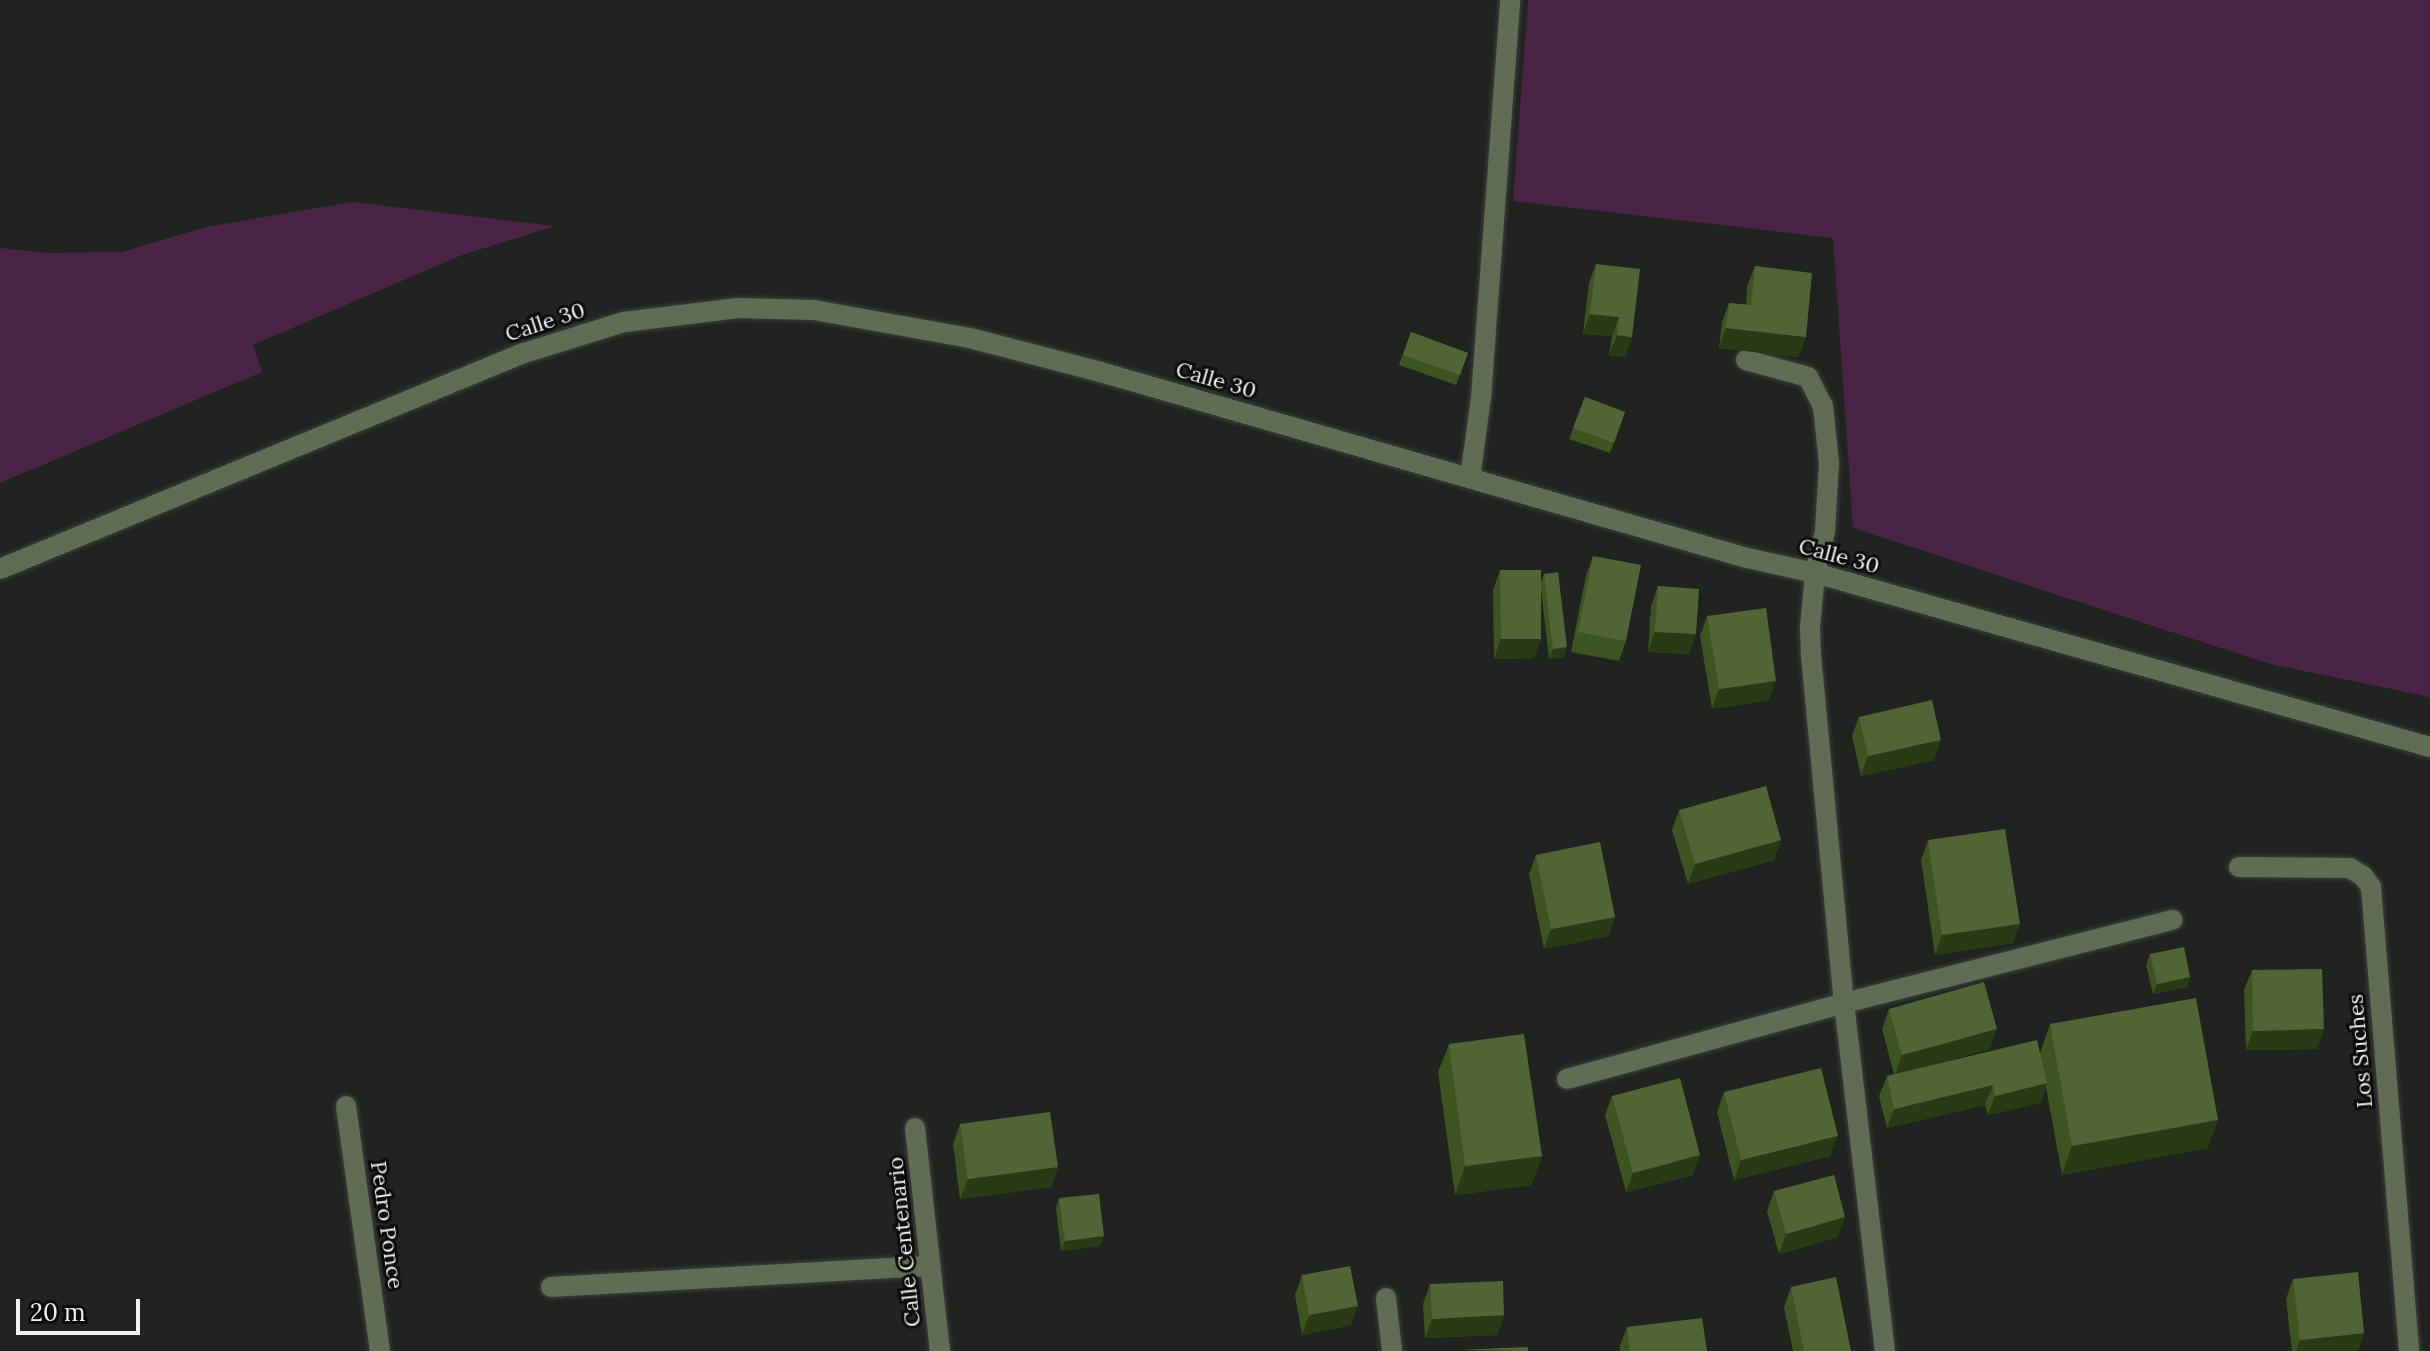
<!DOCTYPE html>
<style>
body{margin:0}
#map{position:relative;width:2430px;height:1351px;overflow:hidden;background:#212320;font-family:Lora,serif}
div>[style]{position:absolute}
.green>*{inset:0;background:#4a2445}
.roads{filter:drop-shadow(0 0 2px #3e403d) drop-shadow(0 0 2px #3e403d)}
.minor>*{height:20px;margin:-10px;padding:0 10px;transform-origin:10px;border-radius:10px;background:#616c55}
.wall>*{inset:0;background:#3d5320}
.shaded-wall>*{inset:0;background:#2a3916}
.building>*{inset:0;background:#516436}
span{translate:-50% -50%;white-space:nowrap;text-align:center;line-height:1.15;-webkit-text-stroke:6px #0b0c0b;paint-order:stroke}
.street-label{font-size:22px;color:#f0f1f0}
.scale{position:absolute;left:16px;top:1299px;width:124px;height:36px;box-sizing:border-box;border:4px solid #f0f1f0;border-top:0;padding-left:10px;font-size:24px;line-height:28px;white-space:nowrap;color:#f0f1f0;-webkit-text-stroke:6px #0b0c0b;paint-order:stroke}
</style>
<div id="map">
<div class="green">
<i style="clip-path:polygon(1528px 0,2430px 0,2430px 697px,2270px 664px,1853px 528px,1833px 238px,1513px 201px)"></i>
<i style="clip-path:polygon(353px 202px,555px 226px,462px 255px,253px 345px,262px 372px,0 483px,0 248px,48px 253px,122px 252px,206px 227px)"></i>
</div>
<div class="roads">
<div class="minor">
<i style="left:1746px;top:360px;width:64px;rotate:15.3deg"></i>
<i style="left:1808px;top:377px;width:33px;rotate:63deg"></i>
<i style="left:1823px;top:406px;width:57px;rotate:84deg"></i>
<i style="left:1829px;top:463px;width:68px;rotate:93.4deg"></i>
<i style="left:1825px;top:531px;width:43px;rotate:103.4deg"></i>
<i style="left:1815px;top:573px;width:55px;rotate:95.2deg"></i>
<i style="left:1810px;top:628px;width:27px;rotate:88deg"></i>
<i style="left:1811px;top:655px;width:350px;rotate:84.6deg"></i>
<i style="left:1844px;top:1003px;width:350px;rotate:83.3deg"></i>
<i style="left:1470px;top:478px;width:81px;rotate:-82.2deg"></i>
<i style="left:1481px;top:398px;width:399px;rotate:-85.8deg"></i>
<i style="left:0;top:569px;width:564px;rotate:-22.42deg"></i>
<i style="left:521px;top:354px;width:108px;rotate:-17.3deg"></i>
<i style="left:624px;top:322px;width:115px;rotate:-7deg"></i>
<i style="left:738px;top:308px;width:76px;rotate:1.5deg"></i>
<i style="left:814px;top:310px;width:158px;rotate:10.2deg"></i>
<i style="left:970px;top:338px;width:131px;rotate:14.6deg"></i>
<i style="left:1097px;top:371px;width:676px;rotate:16.05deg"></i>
<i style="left:1747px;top:558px;width:70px;rotate:12.4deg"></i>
<i style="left:1815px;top:573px;width:639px;rotate:15.8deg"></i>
<i style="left:2239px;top:867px;width:111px;rotate:0.5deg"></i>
<i style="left:2350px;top:868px;width:15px;rotate:32deg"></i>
<i style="left:2363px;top:876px;width:14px;rotate:54deg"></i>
<i style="left:2371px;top:887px;width:466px;rotate:85.3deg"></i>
<i style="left:1567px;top:1079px;width:287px;rotate:-15.3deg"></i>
<i style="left:1844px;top:1003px;width:339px;rotate:-14.2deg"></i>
<i style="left:346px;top:1106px;width:247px;rotate:82.1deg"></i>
<i style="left:915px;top:1128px;width:224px;rotate:83.6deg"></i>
<i style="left:551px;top:1287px;width:380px;rotate:-3.2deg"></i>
<i style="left:1386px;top:1298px;width:53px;rotate:83.5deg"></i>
</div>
</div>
<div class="wall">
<i style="clip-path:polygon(1596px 264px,1632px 337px,1625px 357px,1609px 355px,1612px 336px,1583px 334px,1589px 283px)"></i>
<i style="clip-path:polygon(1755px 266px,1806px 337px,1798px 357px,1719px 348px,1722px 322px,1729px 303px,1746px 305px,1747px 286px)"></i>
<i style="clip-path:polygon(1411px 332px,1468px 353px,1456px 385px,1399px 365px)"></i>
<i style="clip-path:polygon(1585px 397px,1625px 412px,1610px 453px,1569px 439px)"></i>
<i style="clip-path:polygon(1593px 556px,1626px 641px,1619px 661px,1571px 652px,1586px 575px)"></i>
<i style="clip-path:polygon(1500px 570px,1541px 582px,1544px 574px,1564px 657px,1549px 659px,1541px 590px,1534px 658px,1494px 659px,1493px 590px)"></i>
<i style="clip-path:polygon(1658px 586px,1696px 634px,1689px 654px,1648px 652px,1651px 606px)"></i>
<i style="clip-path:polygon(1707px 616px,1769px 700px,1712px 709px,1700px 636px)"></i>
<i style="clip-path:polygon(1859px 717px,1934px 760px,1861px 776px,1852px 736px)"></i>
<i style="clip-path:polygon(1679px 810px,1781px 840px,1774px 860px,1688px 884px,1672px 830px)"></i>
<i style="clip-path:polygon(1928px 840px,2013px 943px,1935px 955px,1921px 860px)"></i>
<i style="clip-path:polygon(1536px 855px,1615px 917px,1608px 936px,1544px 949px,1529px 874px)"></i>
<i style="clip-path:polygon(2150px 954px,2190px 977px,2187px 987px,2153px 994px,2146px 965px)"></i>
<i style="clip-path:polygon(2252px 970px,2317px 1049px,2246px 1050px,2244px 990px)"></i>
<i style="clip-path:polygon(1889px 1009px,1990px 1049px,1925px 1067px,2040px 1053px,2050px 1024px,2208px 1148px,2062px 1175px,2046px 1087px,2040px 1103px,1988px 1115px,1985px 1105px,1887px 1128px,1879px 1096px,1887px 1076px,1894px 1074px,1882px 1029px)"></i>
<i style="clip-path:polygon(1449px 1044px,1542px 1156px,1531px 1185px,1455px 1195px,1438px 1072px)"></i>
<i style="clip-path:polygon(1724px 1092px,1830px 1156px,1734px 1180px,1717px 1112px)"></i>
<i style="clip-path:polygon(1612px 1096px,1693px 1175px,1626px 1192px,1605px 1115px)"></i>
<i style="clip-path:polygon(960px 1124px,1058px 1167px,1051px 1187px,960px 1199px,953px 1144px)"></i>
<i style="clip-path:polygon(1774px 1191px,1838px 1237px,1779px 1254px,1767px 1211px)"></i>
<i style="clip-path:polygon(1059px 1198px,1100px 1246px,1061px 1251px,1056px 1208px)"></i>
<i style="clip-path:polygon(1302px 1275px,1351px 1325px,1302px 1335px,1295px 1295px)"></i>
<i style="clip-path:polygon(2293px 1279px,2364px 1333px,2358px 1351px,2292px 1351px,2286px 1299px)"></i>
<i style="clip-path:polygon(1430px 1284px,1504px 1315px,1497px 1335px,1425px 1338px,1423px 1304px)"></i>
<i style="clip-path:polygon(1791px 1287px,1851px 1351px,1793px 1351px,1784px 1307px)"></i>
<i style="clip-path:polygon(1627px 1327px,1707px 1351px,1620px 1351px,1620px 1346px)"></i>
</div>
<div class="shaded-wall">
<i style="clip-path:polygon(1590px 314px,1619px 317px,1612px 336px,1583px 334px)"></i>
<i style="clip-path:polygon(1726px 328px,1806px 337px,1798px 357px,1719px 348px)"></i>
<i style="clip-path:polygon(1617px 335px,1632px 337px,1625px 357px,1609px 355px)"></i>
<i style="clip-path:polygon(1655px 632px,1696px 634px,1689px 654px,1648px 652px)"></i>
<i style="clip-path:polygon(1501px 639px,1541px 639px,1534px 658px,1494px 659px)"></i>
<i style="clip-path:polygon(1567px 647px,1564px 657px,1549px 659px,1553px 649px)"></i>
<i style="clip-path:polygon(1776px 681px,1769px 700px,1712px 709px,1719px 689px)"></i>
<i style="clip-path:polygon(1941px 740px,1934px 760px,1861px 776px,1868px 756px)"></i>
<i style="clip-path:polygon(1781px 840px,1774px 860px,1688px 884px,1695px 864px)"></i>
<i style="clip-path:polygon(1615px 917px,1608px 936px,1544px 949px,1551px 929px)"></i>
<i style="clip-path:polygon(2020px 924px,2013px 943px,1935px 955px,1942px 935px)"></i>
<i style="clip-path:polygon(2190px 977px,2187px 987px,2153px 994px,2157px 984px)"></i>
<i style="clip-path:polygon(1997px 1029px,1990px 1049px,1895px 1075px,1902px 1055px)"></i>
<i style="clip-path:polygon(2324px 1029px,2317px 1049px,2246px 1050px,2253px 1031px)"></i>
<i style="clip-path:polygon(2047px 1083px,2040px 1103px,1988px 1115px,1995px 1096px)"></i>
<i style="clip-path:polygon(1993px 1085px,1985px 1105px,1887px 1128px,1894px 1109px)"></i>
<i style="clip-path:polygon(2218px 1120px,2208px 1148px,2062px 1175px,2072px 1146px)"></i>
<i style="clip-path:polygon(1838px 1136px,1830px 1156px,1734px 1180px,1741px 1160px)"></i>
<i style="clip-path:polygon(1700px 1155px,1693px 1175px,1626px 1192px,1633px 1173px)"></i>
<i style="clip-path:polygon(1542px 1156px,1531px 1185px,1455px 1195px,1465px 1166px)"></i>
<i style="clip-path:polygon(1058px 1167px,1051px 1187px,960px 1199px,968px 1179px)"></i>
<i style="clip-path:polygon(1845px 1217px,1838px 1237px,1779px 1254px,1786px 1234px)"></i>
<i style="clip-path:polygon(1104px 1236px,1100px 1246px,1061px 1251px,1065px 1241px)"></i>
<i style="clip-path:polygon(1358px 1306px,1351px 1325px,1302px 1335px,1309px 1315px)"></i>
<i style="clip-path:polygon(1504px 1315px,1497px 1335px,1425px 1338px,1432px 1319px)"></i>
<i style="clip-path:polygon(2364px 1333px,2358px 1351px,2296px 1351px,2300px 1340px)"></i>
</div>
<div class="building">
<i style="clip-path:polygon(1596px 264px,1640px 269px,1632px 337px,1617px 335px,1619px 317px,1590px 314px)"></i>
<i style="clip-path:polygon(1755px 266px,1812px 273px,1806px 337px,1726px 328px,1729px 303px,1751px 305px)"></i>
<i style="clip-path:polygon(1411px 332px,1468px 353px,1460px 375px,1403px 355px)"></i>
<i style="clip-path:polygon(1585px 397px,1625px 412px,1614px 443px,1573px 428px)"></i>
<i style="clip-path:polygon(1593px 556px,1641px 565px,1626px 641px,1578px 632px)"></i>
<i style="clip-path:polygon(1500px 570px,1541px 570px,1541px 639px,1501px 639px)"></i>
<i style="clip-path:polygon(1558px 572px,1567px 647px,1553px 649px,1544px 574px)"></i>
<i style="clip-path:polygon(1658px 586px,1699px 589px,1696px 634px,1655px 632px)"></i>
<i style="clip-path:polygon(1766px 608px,1776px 681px,1719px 689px,1707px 616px)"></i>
<i style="clip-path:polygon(1932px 700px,1941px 740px,1868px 756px,1859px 717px)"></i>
<i style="clip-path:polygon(1766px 786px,1781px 840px,1695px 864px,1679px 810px)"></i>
<i style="clip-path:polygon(2005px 829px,2020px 924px,1942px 935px,1928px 840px)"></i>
<i style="clip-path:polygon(1600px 842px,1615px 917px,1551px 929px,1536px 855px)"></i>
<i style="clip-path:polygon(2184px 947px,2190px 977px,2157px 984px,2150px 954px)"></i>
<i style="clip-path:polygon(2322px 969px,2324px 1029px,2253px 1031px,2252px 970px)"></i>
<i style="clip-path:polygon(1984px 982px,1997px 1029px,1902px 1055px,1889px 1009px)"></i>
<i style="clip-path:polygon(2196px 998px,2218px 1120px,2072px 1146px,2050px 1024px)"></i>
<i style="clip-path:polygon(1524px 1034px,1542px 1156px,1465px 1166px,1449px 1044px)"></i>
<i style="clip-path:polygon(2037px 1040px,2047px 1083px,1995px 1096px,1993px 1085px,1894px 1109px,1887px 1076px)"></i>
<i style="clip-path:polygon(1821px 1068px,1838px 1136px,1741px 1160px,1724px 1092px)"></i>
<i style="clip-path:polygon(1680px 1078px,1700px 1155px,1633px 1173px,1612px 1096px)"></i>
<i style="clip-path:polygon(1050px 1112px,1058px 1167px,968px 1179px,960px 1124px)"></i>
<i style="clip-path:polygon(1834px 1175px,1845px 1217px,1786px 1234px,1774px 1191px)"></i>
<i style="clip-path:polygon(1099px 1194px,1104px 1236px,1065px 1241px,1059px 1198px)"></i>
<i style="clip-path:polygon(1350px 1266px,1358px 1306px,1309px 1315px,1302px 1275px)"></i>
<i style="clip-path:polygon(2358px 1272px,2364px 1333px,2300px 1340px,2293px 1279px)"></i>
<i style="clip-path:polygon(1836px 1277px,1851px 1351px,1804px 1351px,1791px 1287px)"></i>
<i style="clip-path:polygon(1503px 1281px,1504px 1315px,1432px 1319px,1430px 1284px)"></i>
<i style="clip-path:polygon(1702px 1318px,1707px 1351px,1630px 1351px,1627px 1327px)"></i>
<i style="clip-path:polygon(1528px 1347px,1528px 1351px,1460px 1350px)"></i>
</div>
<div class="street-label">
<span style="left:545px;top:322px;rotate:-18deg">Calle 30</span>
<span style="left:1216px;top:380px;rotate:16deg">Calle 30</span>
<span style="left:1839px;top:556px;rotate:15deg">Calle 30</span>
<span style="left:2360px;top:1051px;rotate:-95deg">Los Suches</span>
<span style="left:387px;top:1225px;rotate:82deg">Pedro Ponce</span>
<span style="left:904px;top:1242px;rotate:-96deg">Calle Centenario</span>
</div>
<div class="scale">20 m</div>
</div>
